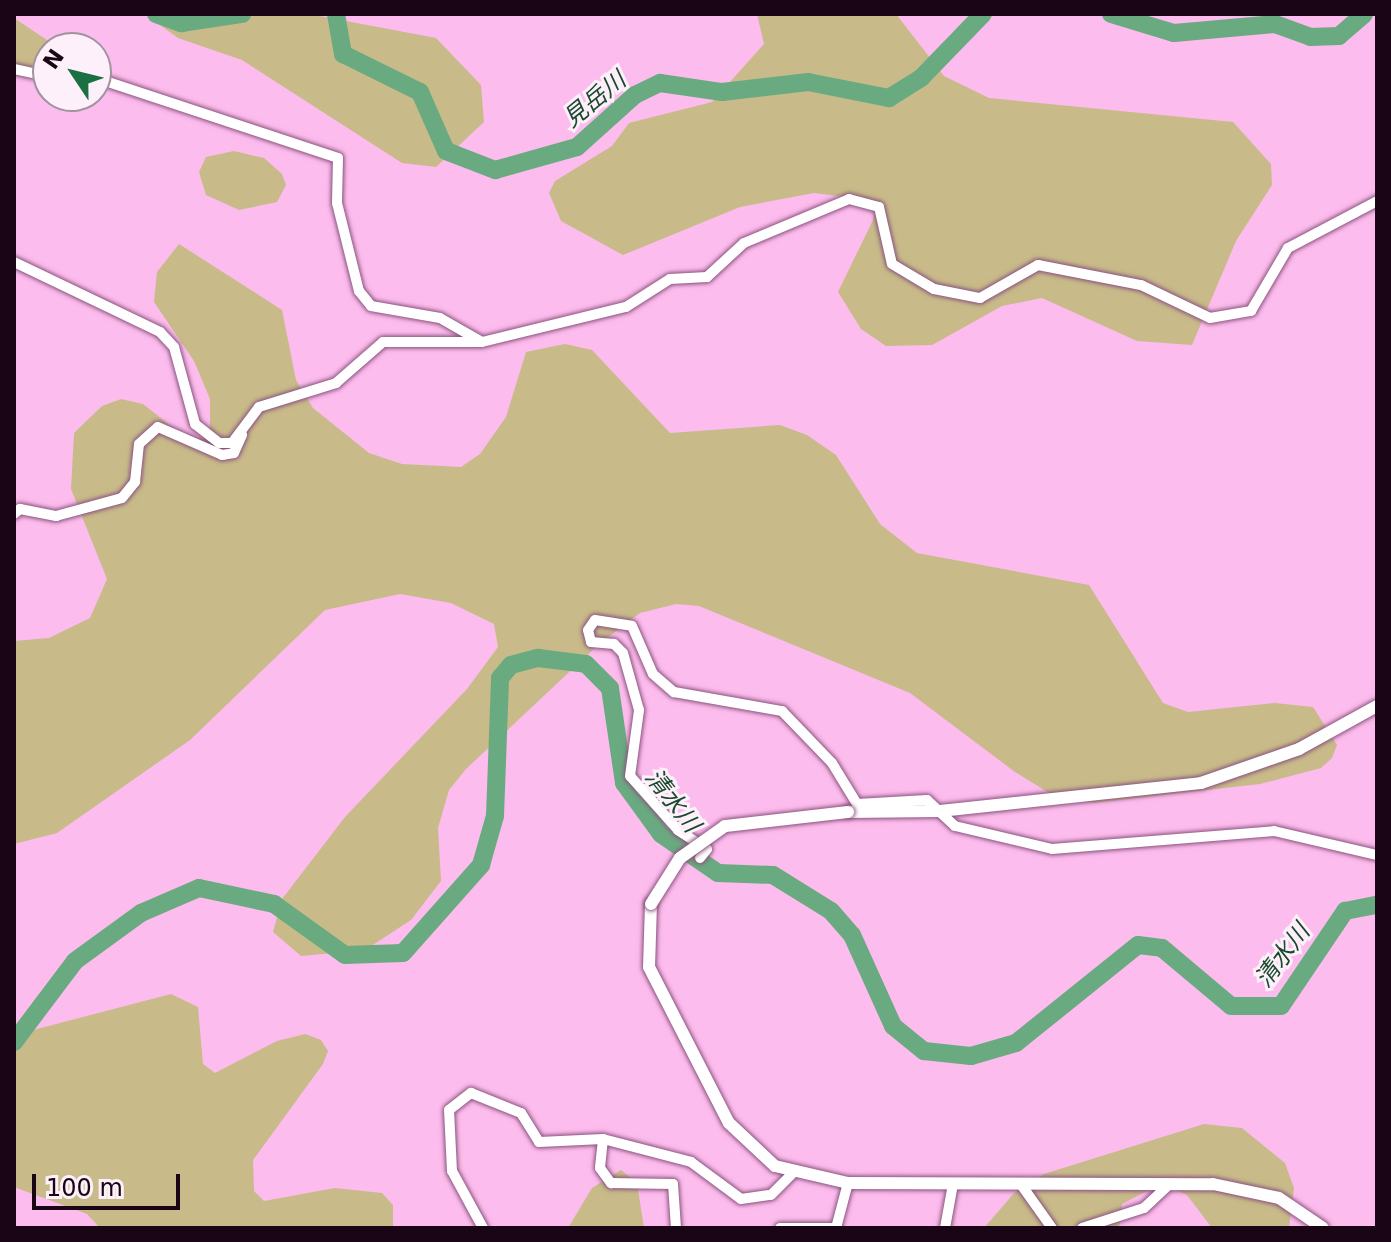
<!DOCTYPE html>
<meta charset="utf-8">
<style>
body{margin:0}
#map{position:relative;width:1391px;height:1242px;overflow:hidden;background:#fcbced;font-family:"DejaVu Sans","Noto Sans JP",sans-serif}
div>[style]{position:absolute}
.green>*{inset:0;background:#c8bb89}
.river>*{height:18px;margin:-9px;padding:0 9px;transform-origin:9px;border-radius:9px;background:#6aaa81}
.roads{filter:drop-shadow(0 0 2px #8b537f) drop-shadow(0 0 2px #8b537f)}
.minor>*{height:10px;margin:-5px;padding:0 5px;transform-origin:5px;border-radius:5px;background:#fff}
.tertiary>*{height:12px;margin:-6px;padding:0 6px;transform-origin:6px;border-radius:6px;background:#fff}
.bridges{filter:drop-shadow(0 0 2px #8b537f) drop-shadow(0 0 2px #8b537f)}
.tertiary-bridge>*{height:12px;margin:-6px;padding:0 6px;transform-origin:6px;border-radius:6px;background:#fff}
span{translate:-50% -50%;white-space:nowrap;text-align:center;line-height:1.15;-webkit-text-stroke:6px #fdf0fa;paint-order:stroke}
.water-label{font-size:24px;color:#18492d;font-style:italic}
.frame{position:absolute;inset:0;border:16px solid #190515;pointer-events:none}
.north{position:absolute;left:32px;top:32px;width:80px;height:80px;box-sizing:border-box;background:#fdf0fa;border:2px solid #a2929e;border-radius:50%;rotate:305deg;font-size:22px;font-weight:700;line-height:32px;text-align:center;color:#190515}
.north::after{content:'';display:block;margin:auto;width:28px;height:36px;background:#1a7043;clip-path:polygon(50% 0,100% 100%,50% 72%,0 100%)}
.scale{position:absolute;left:32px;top:1174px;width:148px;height:36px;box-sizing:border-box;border:4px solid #190515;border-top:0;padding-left:10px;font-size:24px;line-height:28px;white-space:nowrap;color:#190515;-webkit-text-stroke:6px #fdf0fa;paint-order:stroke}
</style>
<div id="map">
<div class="green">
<i style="clip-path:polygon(145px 14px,309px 14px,436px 38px,481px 85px,484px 122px,436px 167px,402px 163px,242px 60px,178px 38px)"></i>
<i style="clip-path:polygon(757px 14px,896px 14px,944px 76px,989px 98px,1233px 122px,1271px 164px,1272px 185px,1236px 241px,1192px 345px,1137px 341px,1042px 298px,1002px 306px,932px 345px,886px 346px,861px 329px,838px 292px,873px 220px,875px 208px,854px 198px,814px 193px,740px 207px,623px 255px,561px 221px,549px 193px,555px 181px,612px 146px,629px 123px,712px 102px,764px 44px)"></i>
<i style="clip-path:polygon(14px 18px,59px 48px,48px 48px,48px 81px,14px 75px)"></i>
<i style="clip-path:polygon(234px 151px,264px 158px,282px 174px,286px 185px,277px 202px,239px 210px,206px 195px,199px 172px,206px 157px)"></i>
<i style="clip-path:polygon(179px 244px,282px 310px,296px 380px,313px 408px,369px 453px,402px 464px,461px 467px,480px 454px,506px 417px,526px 352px,565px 344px,592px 350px,670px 433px,780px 425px,807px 435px,836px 455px,880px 524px,917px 553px,1089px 585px,1163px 703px,1188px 712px,1275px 703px,1313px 707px,1337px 745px,1332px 758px,1321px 768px,1260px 784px,1093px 803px,1049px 793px,1015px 772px,910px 693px,699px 606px,676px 604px,640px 613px,598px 645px,466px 769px,449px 790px,438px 828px,441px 881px,411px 920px,365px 950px,301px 956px,273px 932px,282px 899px,345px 817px,467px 689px,498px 647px,494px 624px,451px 603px,400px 594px,325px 610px,190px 740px,57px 833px,14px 844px,14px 641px,49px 638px,90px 618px,107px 579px,71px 489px,74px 433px,102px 406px,121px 399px,143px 404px,185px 437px,203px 439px,210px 430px,210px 399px,194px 361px,154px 302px,157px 272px)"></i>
<i style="clip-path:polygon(171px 994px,198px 1007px,203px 1064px,215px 1073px,277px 1041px,305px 1034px,321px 1040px,328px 1051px,323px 1064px,253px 1160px,254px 1191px,264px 1201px,335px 1188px,382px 1193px,393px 1205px,393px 1228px,100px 1228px,87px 1214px,14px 1187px,14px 1035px)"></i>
<i style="clip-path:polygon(1204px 1124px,1242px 1128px,1285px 1163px,1294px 1188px,1289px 1228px,1212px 1228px,1187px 1195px,1162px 1183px,1122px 1204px,1119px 1228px,984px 1228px,1015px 1192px,1044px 1174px)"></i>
<i style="clip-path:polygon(621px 1170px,637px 1183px,644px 1228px,568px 1228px,592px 1188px)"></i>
</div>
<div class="river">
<i style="left:156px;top:14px;width:27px;rotate:20deg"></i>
<i style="left:181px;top:23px;width:62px;rotate:-8.4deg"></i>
<i style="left:336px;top:14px;width:41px;rotate:80.1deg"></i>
<i style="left:343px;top:54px;width:86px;rotate:26.3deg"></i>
<i style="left:420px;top:92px;width:64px;rotate:66.2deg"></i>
<i style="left:446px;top:151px;width:53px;rotate:21.2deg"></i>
<i style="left:495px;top:170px;width:85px;rotate:-15.7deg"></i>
<i style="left:577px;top:147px;width:78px;rotate:-41.9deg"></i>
<i style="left:635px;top:95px;width:28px;rotate:-26deg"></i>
<i style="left:660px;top:83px;width:63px;rotate:8.3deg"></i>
<i style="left:722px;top:92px;width:87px;rotate:-6.6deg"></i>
<i style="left:808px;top:82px;width:83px;rotate:11.2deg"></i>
<i style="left:889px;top:98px;width:38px;rotate:-32deg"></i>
<i style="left:921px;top:78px;width:89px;rotate:-45.9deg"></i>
<i style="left:1111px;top:14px;width:66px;rotate:16.8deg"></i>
<i style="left:1174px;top:33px;width:101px;rotate:-5.1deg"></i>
<i style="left:1275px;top:24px;width:37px;rotate:20deg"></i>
<i style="left:1310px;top:37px;width:29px;rotate:-2deg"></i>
<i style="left:1339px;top:36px;width:33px;rotate:-41deg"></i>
<i style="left:14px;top:1042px;width:101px;rotate:-53deg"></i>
<i style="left:75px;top:961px;width:82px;rotate:-36deg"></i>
<i style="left:141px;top:913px;width:63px;rotate:-23.3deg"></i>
<i style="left:199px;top:888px;width:77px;rotate:12deg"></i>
<i style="left:274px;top:904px;width:87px;rotate:35.7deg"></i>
<i style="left:345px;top:955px;width:58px;rotate:-2deg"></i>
<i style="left:403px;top:953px;width:118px;rotate:-48.4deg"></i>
<i style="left:481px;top:865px;width:51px;rotate:-74.1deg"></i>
<i style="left:495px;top:816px;width:138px;rotate:-87.9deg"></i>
<i style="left:500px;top:678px;width:17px;rotate:-50deg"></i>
<i style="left:511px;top:665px;width:28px;rotate:-15deg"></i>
<i style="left:538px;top:658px;width:48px;rotate:7.1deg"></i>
<i style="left:586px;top:664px;width:34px;rotate:45deg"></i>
<i style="left:610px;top:688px;width:96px;rotate:81.6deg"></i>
<i style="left:624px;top:783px;width:63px;rotate:54deg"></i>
<i style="left:661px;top:834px;width:69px;rotate:34.4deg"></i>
<i style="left:718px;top:873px;width:55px;rotate:2.1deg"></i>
<i style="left:773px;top:875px;width:68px;rotate:31.8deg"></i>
<i style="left:831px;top:911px;width:32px;rotate:49deg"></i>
<i style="left:852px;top:935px;width:100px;rotate:65.7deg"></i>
<i style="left:893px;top:1026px;width:40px;rotate:39deg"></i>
<i style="left:924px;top:1051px;width:47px;rotate:6.1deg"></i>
<i style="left:971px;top:1056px;width:47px;rotate:-16.1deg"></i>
<i style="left:1016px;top:1043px;width:156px;rotate:-38.8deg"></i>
<i style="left:1138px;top:945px;width:24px;rotate:7deg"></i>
<i style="left:1162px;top:948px;width:90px;rotate:40deg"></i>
<i style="left:1231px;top:1006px;width:50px"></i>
<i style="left:1281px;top:1006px;width:115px;rotate:-56deg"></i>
<i style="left:1345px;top:911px;width:33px;rotate:-11deg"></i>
</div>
<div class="roads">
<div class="minor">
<i style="left:14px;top:69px;width:35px;rotate:12deg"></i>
<i style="left:96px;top:78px;width:255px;rotate:18.3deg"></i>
<i style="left:338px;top:158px;width:45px;rotate:91.3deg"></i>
<i style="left:337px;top:203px;width:91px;rotate:76deg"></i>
<i style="left:359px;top:291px;width:19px;rotate:51deg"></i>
<i style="left:371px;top:306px;width:70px;rotate:9.9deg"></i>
<i style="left:440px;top:318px;width:48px;rotate:29.7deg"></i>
<i style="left:14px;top:262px;width:162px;rotate:25.6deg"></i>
<i style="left:160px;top:332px;width:21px;rotate:47deg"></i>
<i style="left:174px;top:347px;width:80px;rotate:74.7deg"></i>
<i style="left:195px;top:424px;width:31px;rotate:38deg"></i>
<i style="left:219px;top:443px;width:13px"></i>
<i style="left:232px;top:443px;width:45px;rotate:-53.1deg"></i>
<i style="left:259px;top:407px;width:81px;rotate:-17.3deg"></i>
<i style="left:336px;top:383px;width:62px;rotate:-41.1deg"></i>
<i style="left:383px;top:342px;width:99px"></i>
<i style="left:482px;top:342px;width:148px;rotate:-13.7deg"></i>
<i style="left:626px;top:307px;width:52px;rotate:-32.5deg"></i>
<i style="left:670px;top:279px;width:37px;rotate:-3deg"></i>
<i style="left:707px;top:277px;width:50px;rotate:-42.6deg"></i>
<i style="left:744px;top:243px;width:114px;rotate:-22.7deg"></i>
<i style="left:849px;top:199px;width:31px;rotate:15deg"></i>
<i style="left:879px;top:207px;width:58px;rotate:77.2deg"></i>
<i style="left:892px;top:264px;width:49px;rotate:30.8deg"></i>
<i style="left:934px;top:289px;width:47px;rotate:11.1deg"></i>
<i style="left:980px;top:298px;width:67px;rotate:-29.6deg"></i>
<i style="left:1038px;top:265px;width:105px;rotate:11deg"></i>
<i style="left:1141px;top:285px;width:76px;rotate:25.6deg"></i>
<i style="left:1210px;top:318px;width:42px;rotate:-9.7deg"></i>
<i style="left:1251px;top:311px;width:73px;rotate:-59.6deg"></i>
<i style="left:1288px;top:248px;width:101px;rotate:-27.8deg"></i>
<i style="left:14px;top:514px;width:8px;rotate:-40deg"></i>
<i style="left:20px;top:509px;width:37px;rotate:11deg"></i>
<i style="left:56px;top:516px;width:68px;rotate:-15.3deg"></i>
<i style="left:122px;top:498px;width:21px;rotate:-51deg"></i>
<i style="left:135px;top:482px;width:38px;rotate:-84deg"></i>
<i style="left:139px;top:444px;width:25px;rotate:-42deg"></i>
<i style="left:158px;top:427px;width:70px;rotate:23.6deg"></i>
<i style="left:222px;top:455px;width:12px;rotate:-9deg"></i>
<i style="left:234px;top:453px;width:20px;rotate:-66deg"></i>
<i style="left:700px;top:858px;width:11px;rotate:-52deg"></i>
<i style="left:707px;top:849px;width:35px;rotate:-147deg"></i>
<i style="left:678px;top:830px;width:72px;rotate:-131.6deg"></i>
<i style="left:630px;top:776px;width:67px;rotate:-82.2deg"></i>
<i style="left:639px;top:710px;width:59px;rotate:-105.7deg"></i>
<i style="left:623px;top:653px;width:13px;rotate:-135deg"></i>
<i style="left:614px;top:644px;width:23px;rotate:-175deg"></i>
<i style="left:591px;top:642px;width:12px;rotate:-104deg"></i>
<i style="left:588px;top:630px;width:12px;rotate:-55deg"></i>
<i style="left:595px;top:620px;width:37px;rotate:9deg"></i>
<i style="left:632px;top:626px;width:52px;rotate:66.4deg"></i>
<i style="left:653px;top:674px;width:28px;rotate:41deg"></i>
<i style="left:674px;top:692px;width:110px;rotate:10deg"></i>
<i style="left:782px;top:711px;width:72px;rotate:46.1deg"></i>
<i style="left:832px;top:763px;width:48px;rotate:58.6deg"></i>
<i style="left:857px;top:804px;width:70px;rotate:-3.3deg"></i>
<i style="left:927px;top:800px;width:38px;rotate:43deg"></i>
<i style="left:955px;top:826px;width:100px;rotate:13.3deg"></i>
<i style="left:1052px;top:849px;width:223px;rotate:-4.6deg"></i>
<i style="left:1274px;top:831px;width:106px;rotate:13.1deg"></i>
<i style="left:603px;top:1139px;width:29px;rotate:96deg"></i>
<i style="left:600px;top:1168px;width:19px;rotate:54deg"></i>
<i style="left:611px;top:1183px;width:62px;rotate:0.9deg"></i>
<i style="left:673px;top:1184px;width:44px;rotate:86.1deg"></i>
<i style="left:1020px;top:1183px;width:55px;rotate:54.6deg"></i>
<i style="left:483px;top:1228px;width:65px;rotate:-118.5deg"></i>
<i style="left:452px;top:1171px;width:61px;rotate:-92.8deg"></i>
<i style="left:449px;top:1110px;width:28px;rotate:-38deg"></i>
<i style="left:471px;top:1093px;width:54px;rotate:21.8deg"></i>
<i style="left:521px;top:1113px;width:34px;rotate:58deg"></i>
<i style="left:539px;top:1142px;width:64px;rotate:-2.7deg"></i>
<i style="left:603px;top:1139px;width:91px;rotate:14.6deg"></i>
<i style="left:691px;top:1162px;width:62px;rotate:36.5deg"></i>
<i style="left:741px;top:1199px;width:30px;rotate:-8deg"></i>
<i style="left:771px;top:1195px;width:31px;rotate:-45deg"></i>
<i style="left:780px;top:1228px;width:51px"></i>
<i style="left:836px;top:1228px;width:47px;rotate:-75.1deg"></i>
<i style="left:945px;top:1228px;width:45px;rotate:-79.7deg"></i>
<i style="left:1082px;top:1228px;width:65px;rotate:-17.9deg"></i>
<i style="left:1144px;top:1208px;width:35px;rotate:-43deg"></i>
</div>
<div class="tertiary">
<i style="left:848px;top:812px;width:92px;rotate:-0.6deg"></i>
<i style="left:940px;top:811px;width:262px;rotate:-6.1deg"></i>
<i style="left:1201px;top:783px;width:104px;rotate:-19.1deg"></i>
<i style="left:1299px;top:749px;width:89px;rotate:-28.9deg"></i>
<i style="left:651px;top:904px;width:63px;rotate:91.8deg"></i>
<i style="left:649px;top:967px;width:175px;rotate:62.9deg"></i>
<i style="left:729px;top:1123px;width:63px;rotate:43.1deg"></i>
<i style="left:775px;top:1166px;width:75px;rotate:13.1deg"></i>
<i style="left:848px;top:1183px;width:365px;rotate:0.2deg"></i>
<i style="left:1213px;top:1184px;width:67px;rotate:12deg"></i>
<i style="left:1279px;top:1198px;width:53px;rotate:34.3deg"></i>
</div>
</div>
<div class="bridges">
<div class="tertiary-bridge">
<i style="left:651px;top:904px;width:54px;rotate:-57.8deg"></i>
<i style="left:680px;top:858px;width:55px;rotate:-35.4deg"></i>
<i style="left:725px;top:826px;width:124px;rotate:-6.5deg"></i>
</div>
</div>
<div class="water-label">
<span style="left:595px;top:100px;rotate:-39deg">見岳川</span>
<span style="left:672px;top:801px;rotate:52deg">清水川</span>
<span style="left:1283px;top:956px;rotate:-53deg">清水川</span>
</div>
<div class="frame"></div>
<div class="north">N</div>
<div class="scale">100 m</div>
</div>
